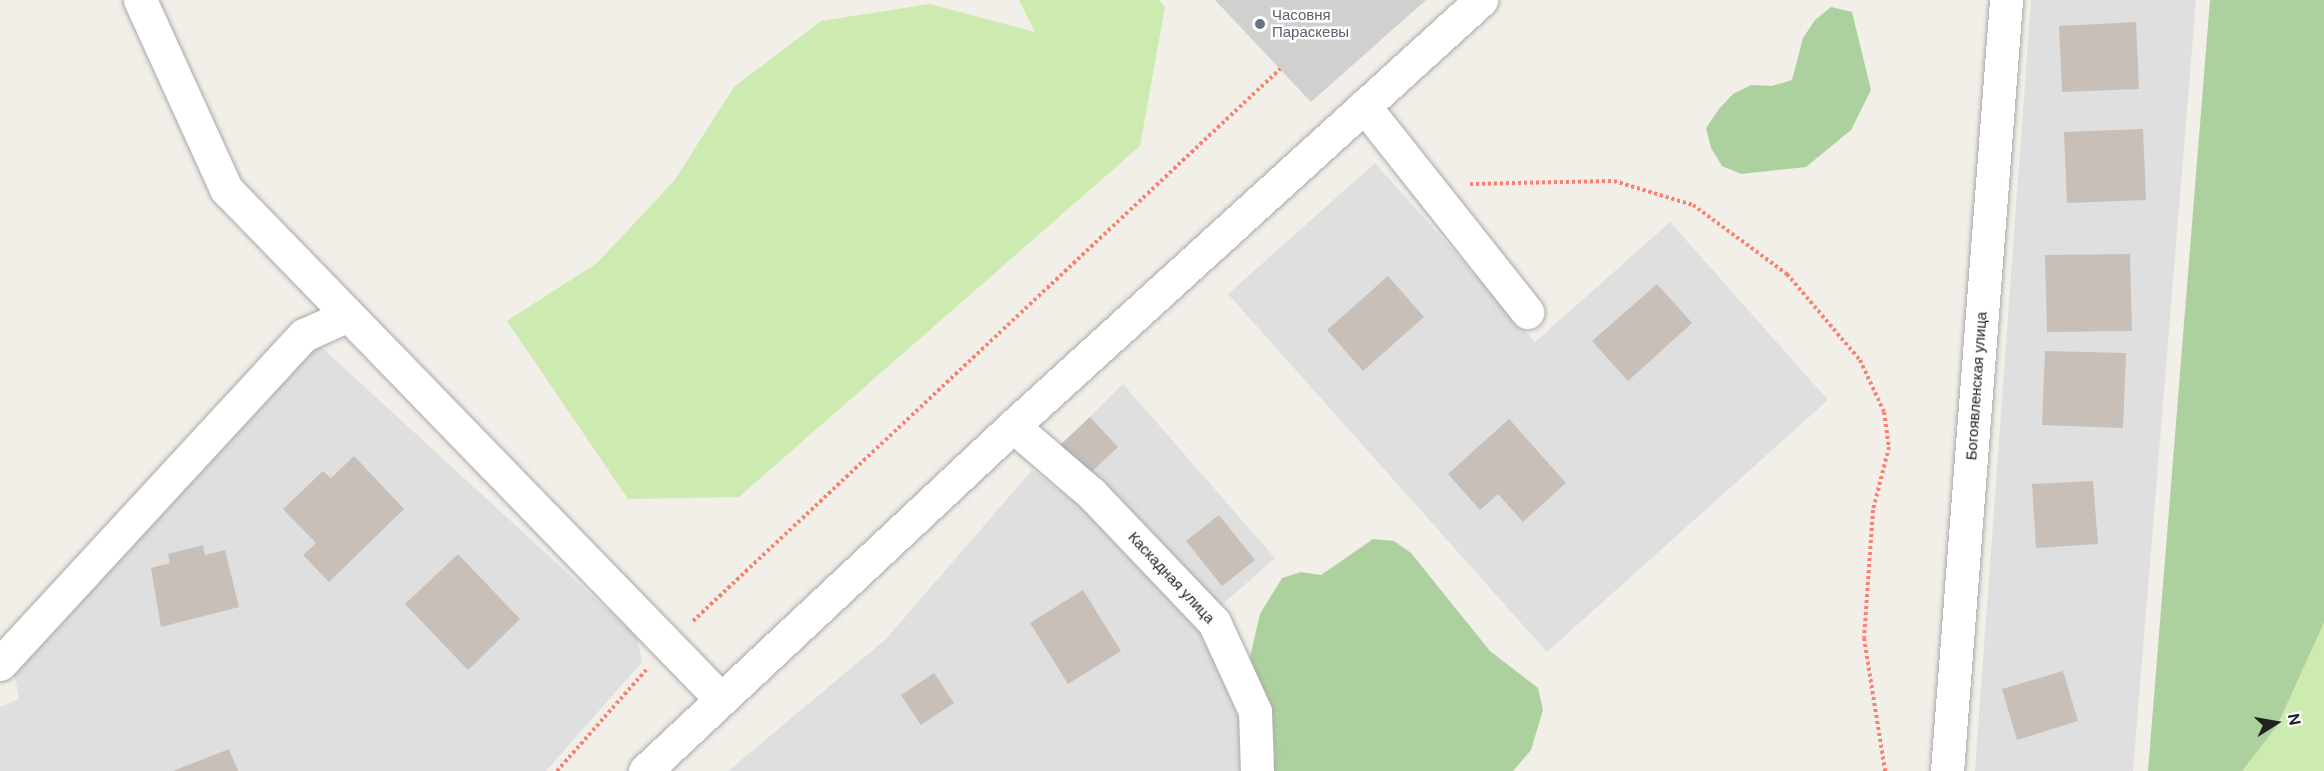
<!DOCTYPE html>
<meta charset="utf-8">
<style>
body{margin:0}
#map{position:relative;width:2324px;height:771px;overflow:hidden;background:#f2efe9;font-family:"DM Sans",sans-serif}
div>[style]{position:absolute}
.residential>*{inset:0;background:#e0dfdf}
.religious>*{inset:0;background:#d0d0d0}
.grass>*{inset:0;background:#cdebb0}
.forest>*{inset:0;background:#add19e}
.building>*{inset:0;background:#c7bfb8}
.path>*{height:4px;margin-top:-2px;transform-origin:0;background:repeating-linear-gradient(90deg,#fa8072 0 3px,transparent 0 6px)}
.roads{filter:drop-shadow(0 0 2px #a9a9a9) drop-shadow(0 0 2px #a9a9a9)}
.minor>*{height:33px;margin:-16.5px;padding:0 16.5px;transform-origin:16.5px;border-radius:16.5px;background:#fff}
.dots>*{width:16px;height:16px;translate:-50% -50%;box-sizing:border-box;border:3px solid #fff;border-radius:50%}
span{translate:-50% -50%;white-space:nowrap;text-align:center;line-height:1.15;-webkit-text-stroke:5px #fff;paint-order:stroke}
.worship-label{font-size:15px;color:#5b616d}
.left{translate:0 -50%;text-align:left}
.street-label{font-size:15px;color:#222}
.north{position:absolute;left:2246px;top:693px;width:60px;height:60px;-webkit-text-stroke:4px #fff;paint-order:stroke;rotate:79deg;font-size:16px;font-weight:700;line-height:24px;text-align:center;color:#222}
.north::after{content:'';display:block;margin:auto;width:21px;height:27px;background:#222;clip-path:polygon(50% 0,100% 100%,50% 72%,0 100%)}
</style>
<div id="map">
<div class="residential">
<i style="clip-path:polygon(2031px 0,2196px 0,2133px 771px,1975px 771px)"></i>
<i style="clip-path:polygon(1375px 163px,1535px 342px,1670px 222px,1828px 400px,1547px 652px,1228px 294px)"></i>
<i style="clip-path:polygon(318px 344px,637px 637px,642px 662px,546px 771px,0 771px,0 707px,19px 699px,13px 667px)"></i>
<i style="clip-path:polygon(1123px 384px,1275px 558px,1216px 610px,1059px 447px)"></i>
<i style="clip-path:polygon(1032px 470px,1125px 539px,1202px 627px,1228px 680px,1245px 737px,1240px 771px,728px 771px,886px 639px)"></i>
</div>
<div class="religious">
<i style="clip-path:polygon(1215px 0,1426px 0,1311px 102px)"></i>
</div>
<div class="grass">
<i style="clip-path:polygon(1019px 0,1159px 0,1165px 7px,1140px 146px,739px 497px,628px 499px,507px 321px,597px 263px,674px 181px,734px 87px,821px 21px,930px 4px,1035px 32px)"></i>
<i style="clip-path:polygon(2324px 623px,2324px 771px,2242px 771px,2277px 726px)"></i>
</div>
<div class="forest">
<i style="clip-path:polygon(2210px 0,2324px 0,2324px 623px,2277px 726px,2242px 771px,2148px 771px)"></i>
<i style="clip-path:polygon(1831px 7px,1852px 12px,1871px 90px,1851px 130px,1806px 167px,1741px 174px,1722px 166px,1711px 148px,1706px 128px,1719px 109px,1733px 94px,1751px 85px,1772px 86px,1792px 80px,1803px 38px,1815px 20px)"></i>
<i style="clip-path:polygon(1373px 539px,1394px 541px,1411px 553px,1490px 651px,1538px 688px,1543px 710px,1531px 750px,1513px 771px,1271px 771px,1275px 757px,1272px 717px,1250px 657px,1260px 614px,1282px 578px,1301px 572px,1321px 575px)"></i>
</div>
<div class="building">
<i style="clip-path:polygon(2136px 22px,2139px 89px,2062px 92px,2059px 26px)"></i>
<i style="clip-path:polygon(2143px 129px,2146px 200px,2067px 203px,2064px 132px)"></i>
<i style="clip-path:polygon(2130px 254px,2132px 331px,2047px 332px,2045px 255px)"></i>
<i style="clip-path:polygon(1388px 276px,1424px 317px,1363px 371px,1327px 330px)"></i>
<i style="clip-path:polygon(1657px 284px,1692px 323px,1628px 381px,1592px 341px)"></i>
<i style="clip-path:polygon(2045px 351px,2126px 353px,2123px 428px,2042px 425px)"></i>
<i style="clip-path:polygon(1090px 417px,1118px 447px,1086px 477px,1059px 446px)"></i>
<i style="clip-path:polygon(1509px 419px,1566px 483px,1523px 522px,1498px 494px,1480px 510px,1448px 474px)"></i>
<i style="clip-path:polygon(354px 456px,404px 509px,329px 582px,303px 555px,316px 543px,283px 509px,323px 471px,331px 478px)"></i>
<i style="clip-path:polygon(2093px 481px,2098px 544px,2036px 548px,2032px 484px)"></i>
<i style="clip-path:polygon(1219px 515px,1255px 560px,1222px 586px,1186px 541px)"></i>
<i style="clip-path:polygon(203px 545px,205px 555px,225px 550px,239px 607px,161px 627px,151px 568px,170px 563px,168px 554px)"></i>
<i style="clip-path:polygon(458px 554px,520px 619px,468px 670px,405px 604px)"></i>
<i style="clip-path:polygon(1083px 590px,1121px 651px,1068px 684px,1030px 623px)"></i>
<i style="clip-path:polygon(2063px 671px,2078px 721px,2017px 740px,2002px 689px)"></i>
<i style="clip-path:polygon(934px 673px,954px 703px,921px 725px,901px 695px)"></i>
<i style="clip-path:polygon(229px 749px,238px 771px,173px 771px)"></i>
</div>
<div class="path">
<i style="left:1470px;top:184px;width:144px;rotate:-1.2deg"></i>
<i style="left:1614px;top:181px;width:83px;rotate:16.9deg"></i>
<i style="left:1693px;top:205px;width:117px;rotate:36.3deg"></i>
<i style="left:1787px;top:274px;width:113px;rotate:49.7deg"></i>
<i style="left:1860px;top:360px;width:57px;rotate:65.2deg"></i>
<i style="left:1884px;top:412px;width:35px;rotate:82deg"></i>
<i style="left:1889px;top:447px;width:65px;rotate:104.3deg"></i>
<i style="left:1873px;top:510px;width:128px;rotate:94deg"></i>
<i style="left:1864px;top:638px;width:135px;rotate:81deg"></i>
<i style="left:693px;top:621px;width:806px;rotate:-43.24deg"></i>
<i style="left:557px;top:771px;width:135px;rotate:-48.6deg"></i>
</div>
<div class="roads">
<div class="minor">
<i style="left:140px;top:0;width:208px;rotate:65.5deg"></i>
<i style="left:226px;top:189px;width:709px;rotate:45.86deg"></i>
<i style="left:1364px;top:106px;width:263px;rotate:51.6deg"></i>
<i style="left:1013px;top:426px;width:103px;rotate:40.7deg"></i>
<i style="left:1091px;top:493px;width:178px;rotate:46.4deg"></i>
<i style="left:1214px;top:622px;width:98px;rotate:65.3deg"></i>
<i style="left:1255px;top:711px;width:60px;rotate:88.1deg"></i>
<i style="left:0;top:664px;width:448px;rotate:-47.3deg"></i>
<i style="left:304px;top:335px;width:48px;rotate:-24.4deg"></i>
<i style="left:645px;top:771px;width:504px;rotate:-43.15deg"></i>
<i style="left:1013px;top:426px;width:633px;rotate:-42.31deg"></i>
<i style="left:1947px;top:771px;width:773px;rotate:-85.62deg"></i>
</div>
</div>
<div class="dots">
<i style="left:1260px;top:24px;background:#6b7280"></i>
</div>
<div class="worship-label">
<span class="left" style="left:1272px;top:24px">Часовня<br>Параскевы</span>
</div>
<div class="street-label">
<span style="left:1977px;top:386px;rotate:-86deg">Богоявленская улица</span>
<span style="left:1171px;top:578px;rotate:47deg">Каскадная улица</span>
</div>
<div class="north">N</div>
</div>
